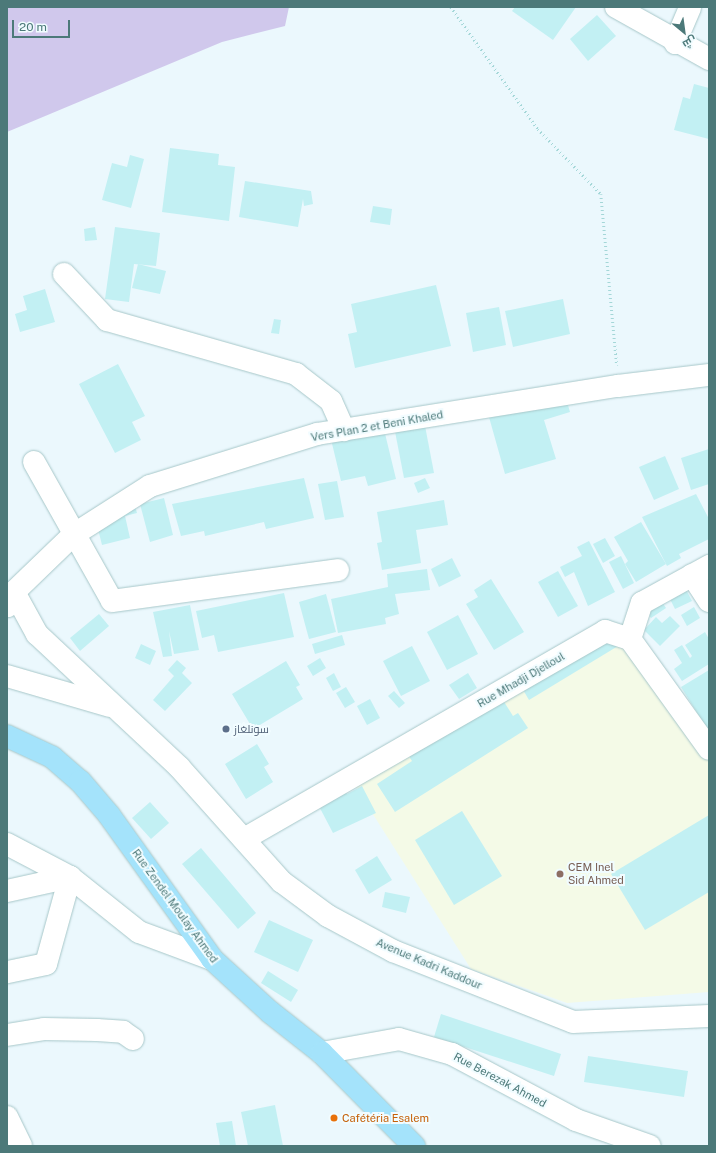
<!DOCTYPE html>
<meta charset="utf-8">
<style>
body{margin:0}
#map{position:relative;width:716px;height:1153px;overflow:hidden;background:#ebf8fd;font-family:"Public Sans",Cairo,sans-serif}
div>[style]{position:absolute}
.education>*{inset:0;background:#f4fae7}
.green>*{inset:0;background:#d0c8ec}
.building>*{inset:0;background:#c2f0f3}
.path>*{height:2.5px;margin-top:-1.25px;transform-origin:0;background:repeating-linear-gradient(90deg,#a4d7d8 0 1px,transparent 0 4px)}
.roads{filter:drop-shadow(0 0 1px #a7c7c9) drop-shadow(0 0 1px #a7c7c9)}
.minor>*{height:22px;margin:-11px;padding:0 11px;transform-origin:11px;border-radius:11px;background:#fff}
.major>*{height:22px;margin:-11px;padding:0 11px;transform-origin:11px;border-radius:11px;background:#a4e3fb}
.dots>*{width:11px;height:11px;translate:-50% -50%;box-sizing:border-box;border:2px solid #f1fcff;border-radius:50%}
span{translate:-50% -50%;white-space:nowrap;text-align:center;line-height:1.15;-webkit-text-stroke:4px #f1fcff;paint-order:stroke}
.street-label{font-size:11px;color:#4c7979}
.service-label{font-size:11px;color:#4e5e75}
.left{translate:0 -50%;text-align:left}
.education-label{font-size:11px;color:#785e54}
.food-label{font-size:11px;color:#c56008}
.frame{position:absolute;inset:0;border:8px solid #4c7979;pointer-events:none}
.north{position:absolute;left:664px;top:12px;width:40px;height:40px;-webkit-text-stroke:3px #f1fcff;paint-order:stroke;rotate:151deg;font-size:11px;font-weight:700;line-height:16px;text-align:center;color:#4c7979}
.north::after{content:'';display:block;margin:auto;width:14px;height:18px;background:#4c7979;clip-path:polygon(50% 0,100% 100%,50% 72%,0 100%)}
.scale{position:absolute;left:12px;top:20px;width:58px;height:18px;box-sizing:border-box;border:2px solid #4c7979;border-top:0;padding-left:5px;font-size:12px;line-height:14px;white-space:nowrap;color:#4c7979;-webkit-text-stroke:3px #f1fcff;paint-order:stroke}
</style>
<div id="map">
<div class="education">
<i style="clip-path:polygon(605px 631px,630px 639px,709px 757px,709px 992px,567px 1003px,471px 969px,350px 778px)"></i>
</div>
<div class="green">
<i style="clip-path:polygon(7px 7px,289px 7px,285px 26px,222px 42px,7px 132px)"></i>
</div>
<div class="building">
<i style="clip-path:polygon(515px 7px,576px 7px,553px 40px,512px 11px)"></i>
<i style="clip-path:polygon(597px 15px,616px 36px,588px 61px,570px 39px)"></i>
<i style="clip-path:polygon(694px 84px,709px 88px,709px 139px,674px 130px,683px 97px,690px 99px)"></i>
<i style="clip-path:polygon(170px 148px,219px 154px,218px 165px,235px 167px,229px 221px,162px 212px)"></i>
<i style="clip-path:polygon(130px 155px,144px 159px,131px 208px,102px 200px,112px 163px,127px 167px)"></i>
<i style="clip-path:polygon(245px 181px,311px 191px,313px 204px,304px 206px,303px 199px,298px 227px,239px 217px)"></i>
<i style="clip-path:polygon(373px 206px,392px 209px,390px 225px,370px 222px)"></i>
<i style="clip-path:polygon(95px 227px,97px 240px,85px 241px,84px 229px)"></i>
<i style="clip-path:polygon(115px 227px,160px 233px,156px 266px,134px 264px,129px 302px,105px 299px)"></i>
<i style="clip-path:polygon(138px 264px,166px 271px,160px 294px,132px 288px)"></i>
<i style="clip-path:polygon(436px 285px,451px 346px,355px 368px,348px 334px,357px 332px,351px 304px)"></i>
<i style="clip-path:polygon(45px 289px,55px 322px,20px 332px,15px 314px,27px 310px,23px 296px)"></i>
<i style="clip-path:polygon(563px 299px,570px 334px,513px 347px,505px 311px)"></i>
<i style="clip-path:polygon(499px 307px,506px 345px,473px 352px,466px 313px)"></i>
<i style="clip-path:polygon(274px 319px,281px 320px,279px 334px,271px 333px)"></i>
<i style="clip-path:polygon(118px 364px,145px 416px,132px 422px,141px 440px,115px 453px,79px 384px)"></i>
<i style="clip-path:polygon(563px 388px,570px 412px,544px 420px,556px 459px,505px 474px,487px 410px)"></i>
<i style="clip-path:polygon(422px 410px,434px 473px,404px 478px,392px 416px)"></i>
<i style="clip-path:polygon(381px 417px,396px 479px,368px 486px,365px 476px,341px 481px,329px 431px)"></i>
<i style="clip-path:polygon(709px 449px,709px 484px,691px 490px,681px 458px)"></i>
<i style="clip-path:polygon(665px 456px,679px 489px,654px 500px,639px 467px)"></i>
<i style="clip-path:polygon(304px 478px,314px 518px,266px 529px,264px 522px,205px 536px,204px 531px,181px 536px,172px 504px)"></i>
<i style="clip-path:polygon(425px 478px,430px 488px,418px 493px,414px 483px)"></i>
<i style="clip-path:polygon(337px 481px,344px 517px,325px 520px,318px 484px)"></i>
<i style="clip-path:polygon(696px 494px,709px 519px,709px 539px,679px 554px,681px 558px,667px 566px,642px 517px)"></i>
<i style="clip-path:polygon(164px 498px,173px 535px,150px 542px,140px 504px)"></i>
<i style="clip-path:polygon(133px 499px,137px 513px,125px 516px,130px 538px,102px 545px,95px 517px)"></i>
<i style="clip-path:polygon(444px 500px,448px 525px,416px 530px,421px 563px,382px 570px,377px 543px,382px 542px,377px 512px)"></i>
<i style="clip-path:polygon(641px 522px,666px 564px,636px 582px,625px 564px,628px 561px,614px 537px)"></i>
<i style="clip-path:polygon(605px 538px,615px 556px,603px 563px,593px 544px)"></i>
<i style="clip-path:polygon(589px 541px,615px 592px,588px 606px,574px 572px,565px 577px,560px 567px,582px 556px,577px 547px)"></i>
<i style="clip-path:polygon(621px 556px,634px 583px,623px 589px,609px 562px)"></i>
<i style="clip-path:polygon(452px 558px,461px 576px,439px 587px,431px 569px)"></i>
<i style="clip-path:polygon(427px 569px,430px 590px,395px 594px,399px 614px,385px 618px,386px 624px,338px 633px,331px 599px,388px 587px,387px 574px)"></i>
<i style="clip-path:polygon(558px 571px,578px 606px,558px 617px,538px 582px)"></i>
<i style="clip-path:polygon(491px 579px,524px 632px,494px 650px,466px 604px,478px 597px,474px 590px)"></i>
<i style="clip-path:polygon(683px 584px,692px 601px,675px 609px,667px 593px)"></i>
<i style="clip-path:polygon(654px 590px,666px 608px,651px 618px,647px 612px,636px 619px,628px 607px)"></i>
<i style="clip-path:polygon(284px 593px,294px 637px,218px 652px,214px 635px,202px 638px,196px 611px)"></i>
<i style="clip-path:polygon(326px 594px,336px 632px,309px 639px,299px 602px)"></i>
<i style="clip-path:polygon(190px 605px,199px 650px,174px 654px,169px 631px,172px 656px,163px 657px,153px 612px)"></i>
<i style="clip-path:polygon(694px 607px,700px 618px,687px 626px,681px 615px)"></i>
<i style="clip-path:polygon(99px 614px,109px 626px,80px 651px,70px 638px)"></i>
<i style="clip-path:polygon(458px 615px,478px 654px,447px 670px,427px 632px)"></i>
<i style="clip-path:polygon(670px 616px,680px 626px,660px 646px,644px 630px,656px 617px,662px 623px)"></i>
<i style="clip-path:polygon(608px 619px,623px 643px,529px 700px,515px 676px)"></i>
<i style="clip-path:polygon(705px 632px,709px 639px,709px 664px,682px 681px,674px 669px,682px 663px,674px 650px,682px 645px,690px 658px,692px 656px,685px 645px)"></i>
<i style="clip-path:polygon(342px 635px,345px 645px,315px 654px,312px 644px)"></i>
<i style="clip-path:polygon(141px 644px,156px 651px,150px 665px,135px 658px)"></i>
<i style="clip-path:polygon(412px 646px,430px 681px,401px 696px,383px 661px)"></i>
<i style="clip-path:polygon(320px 658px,326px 668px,313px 676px,307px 666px)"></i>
<i style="clip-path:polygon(177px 660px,186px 668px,182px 673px,192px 683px,165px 711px,153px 700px,174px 676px,168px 670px)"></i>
<i style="clip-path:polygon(286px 661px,300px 685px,296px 687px,303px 699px,253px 729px,232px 694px)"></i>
<i style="clip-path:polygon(709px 670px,709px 732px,681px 687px)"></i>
<i style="clip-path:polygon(334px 673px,341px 687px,333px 691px,326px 678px)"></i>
<i style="clip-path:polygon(468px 673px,477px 688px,459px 699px,449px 685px)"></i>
<i style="clip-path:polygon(494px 686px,513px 716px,518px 713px,528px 728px,395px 812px,377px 784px,412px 761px,401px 744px)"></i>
<i style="clip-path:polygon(346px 687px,355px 702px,345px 708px,336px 693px)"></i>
<i style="clip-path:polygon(394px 691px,405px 703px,399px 708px,388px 696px)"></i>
<i style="clip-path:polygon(370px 699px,380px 718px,367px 725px,357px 706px)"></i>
<i style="clip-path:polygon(257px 744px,269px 764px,264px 767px,273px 782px,246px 799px,225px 764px)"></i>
<i style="clip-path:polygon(338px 776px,347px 794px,362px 786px,376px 813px,333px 833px,311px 791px)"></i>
<i style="clip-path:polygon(150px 802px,169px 823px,151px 839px,132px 818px)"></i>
<i style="clip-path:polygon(462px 811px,502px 876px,454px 905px,415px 840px)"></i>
<i style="clip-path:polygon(709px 815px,709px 892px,645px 930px,611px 874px)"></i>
<i style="clip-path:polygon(201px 848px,256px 913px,238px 929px,182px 864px)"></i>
<i style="clip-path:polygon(377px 856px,392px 880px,369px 894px,355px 870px)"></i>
<i style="clip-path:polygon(385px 892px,410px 897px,406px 913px,382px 907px)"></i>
<i style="clip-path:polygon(269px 920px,313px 940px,298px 972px,254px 952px)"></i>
<i style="clip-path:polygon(268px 971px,298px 990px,291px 1002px,261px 983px)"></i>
<i style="clip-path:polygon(441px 1014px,561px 1054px,554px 1076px,434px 1037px)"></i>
<i style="clip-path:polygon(588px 1056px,688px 1071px,684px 1097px,584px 1082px)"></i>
<i style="clip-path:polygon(275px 1105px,283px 1146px,248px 1146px,241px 1112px)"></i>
<i style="clip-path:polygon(232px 1121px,236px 1146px,220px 1146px,216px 1123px)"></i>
</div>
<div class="path">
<i style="left:451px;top:7px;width:150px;rotate:54.5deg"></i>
<i style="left:538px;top:129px;width:91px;rotate:45.9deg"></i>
<i style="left:601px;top:194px;width:172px;rotate:84.7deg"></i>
</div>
<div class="roads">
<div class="minor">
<i style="left:616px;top:7px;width:107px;rotate:29.2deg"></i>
<i style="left:675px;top:43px;width:39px;rotate:-67deg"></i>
<i style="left:64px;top:274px;width:63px;rotate:46.9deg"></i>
<i style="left:107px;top:320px;width:197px;rotate:15.9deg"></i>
<i style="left:296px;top:374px;width:44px;rotate:37.6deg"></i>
<i style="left:331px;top:401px;width:32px;rotate:66deg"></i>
<i style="left:34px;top:462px;width:159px;rotate:60.7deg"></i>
<i style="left:112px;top:601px;width:228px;rotate:-7.8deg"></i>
<i style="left:692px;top:575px;width:31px;rotate:57deg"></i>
<i style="left:14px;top:592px;width:48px;rotate:61.3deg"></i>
<i style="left:37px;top:634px;width:195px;rotate:43.1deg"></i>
<i style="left:179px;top:767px;width:154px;rotate:48.2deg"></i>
<i style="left:282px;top:882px;width:57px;rotate:36.5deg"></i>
<i style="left:328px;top:916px;width:74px;rotate:28.3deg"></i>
<i style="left:393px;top:951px;width:193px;rotate:21.5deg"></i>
<i style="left:573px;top:1022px;width:136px;rotate:-2.5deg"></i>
<i style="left:8px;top:606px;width:15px;rotate:-67deg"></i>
<i style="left:14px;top:592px;width:82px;rotate:-44deg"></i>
<i style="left:73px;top:535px;width:91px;rotate:-32.5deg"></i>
<i style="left:150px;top:486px;width:175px;rotate:-17.3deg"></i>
<i style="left:317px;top:434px;width:305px;rotate:-9.1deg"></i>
<i style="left:618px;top:386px;width:92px;rotate:-6.9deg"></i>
<i style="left:630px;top:639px;width:38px;rotate:-72deg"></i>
<i style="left:642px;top:603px;width:77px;rotate:-28.9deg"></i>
<i style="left:7px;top:676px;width:107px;rotate:16.2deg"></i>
<i style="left:244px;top:839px;width:417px;rotate:-29.9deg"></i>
<i style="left:605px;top:631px;width:26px;rotate:18deg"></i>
<i style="left:630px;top:639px;width:135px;rotate:54.3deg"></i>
<i style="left:7px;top:844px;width:71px;rotate:27.6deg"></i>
<i style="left:70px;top:877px;width:90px;rotate:105.4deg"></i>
<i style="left:46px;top:964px;width:40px;rotate:168deg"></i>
<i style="left:7px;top:891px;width:65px;rotate:-12.5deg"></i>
<i style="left:70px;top:877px;width:88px;rotate:38.6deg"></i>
<i style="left:139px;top:932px;width:78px;rotate:20.3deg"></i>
<i style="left:7px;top:1035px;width:37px;rotate:-9deg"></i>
<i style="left:44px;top:1029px;width:53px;rotate:1.1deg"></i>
<i style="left:97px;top:1030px;width:26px;rotate:4deg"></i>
<i style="left:123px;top:1032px;width:12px;rotate:35deg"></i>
<i style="left:322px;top:1053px;width:78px;rotate:-10.3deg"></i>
<i style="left:399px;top:1039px;width:55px;rotate:15.8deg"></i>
<i style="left:452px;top:1054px;width:140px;rotate:28deg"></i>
<i style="left:576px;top:1120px;width:78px;rotate:19.4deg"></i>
<i style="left:7px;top:1117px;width:32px;rotate:64deg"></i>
</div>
<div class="major">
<i style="left:7px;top:736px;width:50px;rotate:25deg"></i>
<i style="left:52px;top:757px;width:37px;rotate:41deg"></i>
<i style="left:80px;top:781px;width:45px;rotate:49.5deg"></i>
<i style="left:109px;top:815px;width:177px;rotate:54.4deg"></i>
<i style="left:212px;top:959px;width:79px;rotate:42.4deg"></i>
<i style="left:270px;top:1012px;width:66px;rotate:38.3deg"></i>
<i style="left:322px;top:1053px;width:131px;rotate:45.3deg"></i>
</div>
</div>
<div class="dots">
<i style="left:226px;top:729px;background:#5c6f8a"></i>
<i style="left:560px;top:874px;background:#8d6e63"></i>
<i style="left:334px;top:1118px;background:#e8710a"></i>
</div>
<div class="street-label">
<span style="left:377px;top:426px;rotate:-10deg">Vers Plan 2 et Beni Khaled</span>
<span style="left:521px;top:680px;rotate:-30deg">Rue Mhadji Djelloul</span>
<span style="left:175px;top:906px;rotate:54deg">Rue Zendel Moulay Ahmed</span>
<span style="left:429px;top:964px;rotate:23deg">Avenue Kadri Kaddour</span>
<span style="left:500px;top:1080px;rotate:28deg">Rue Berezak Ahmed</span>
</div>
<div class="service-label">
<span class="left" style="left:234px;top:729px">سونلغاز</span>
</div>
<div class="education-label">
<span class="left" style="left:568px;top:874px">CEM Inel<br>Sid Ahmed</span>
</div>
<div class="food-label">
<span class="left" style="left:342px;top:1118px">Cafétéria Esalem</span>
</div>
<div class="frame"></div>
<div class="north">ش</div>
<div class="scale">20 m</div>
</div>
